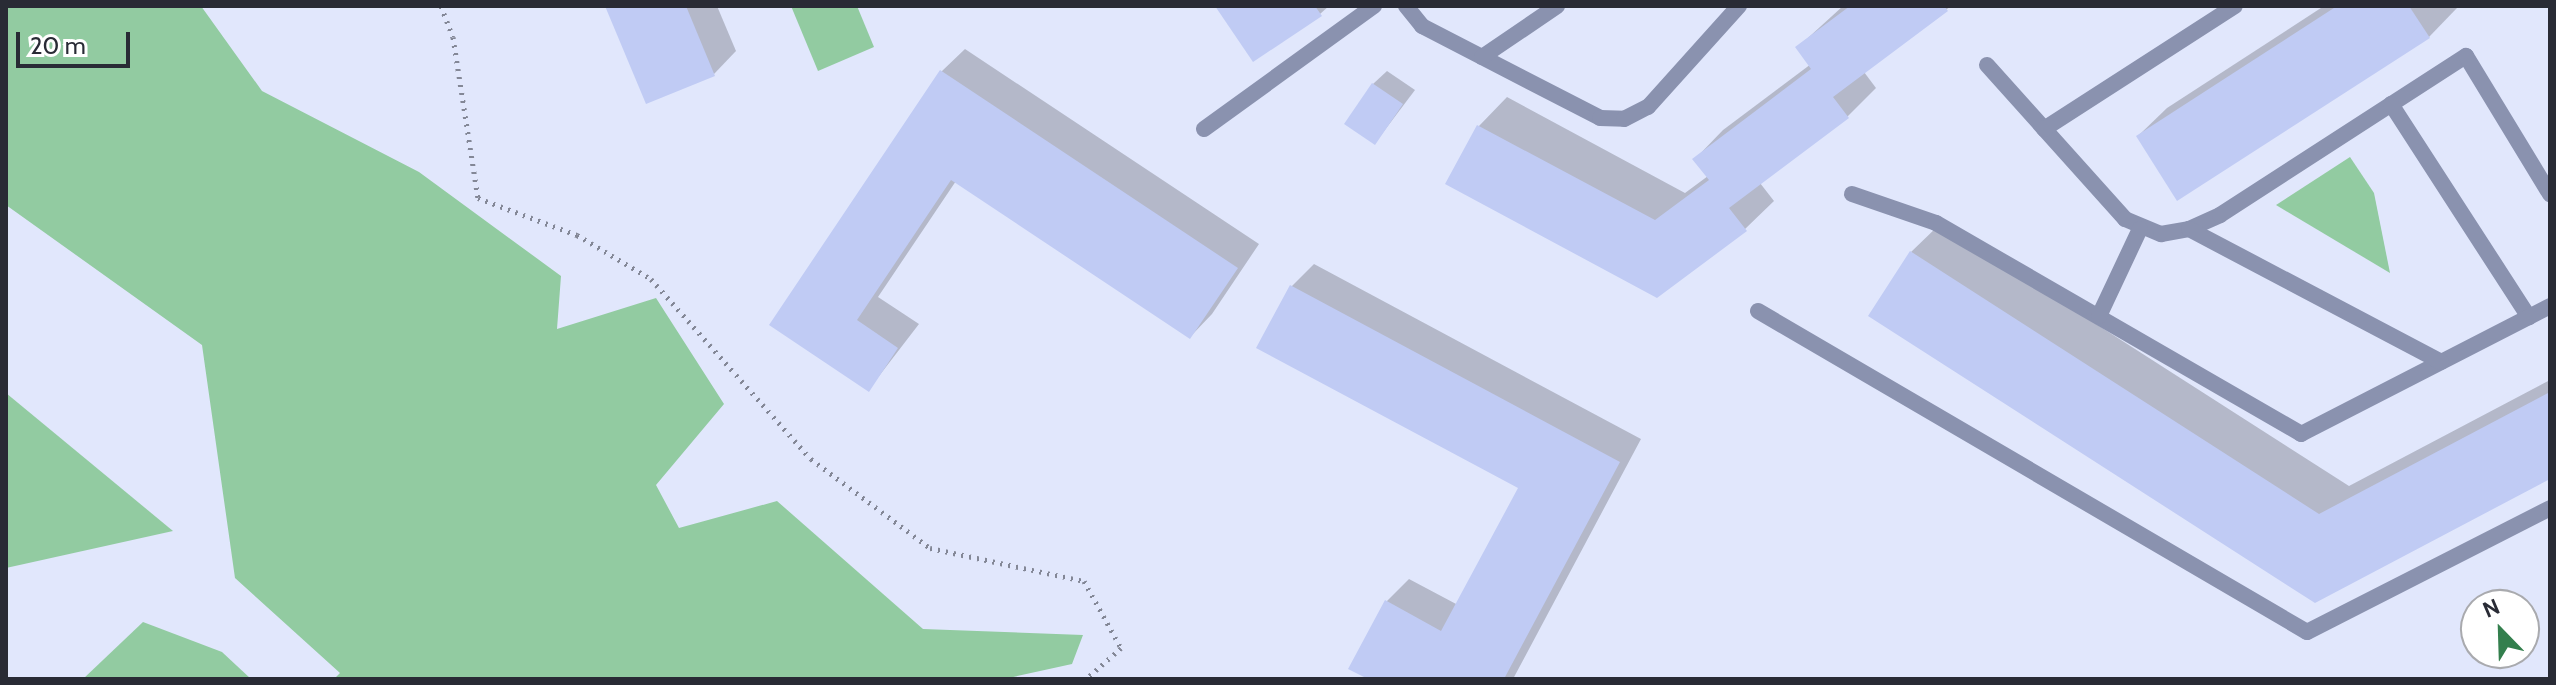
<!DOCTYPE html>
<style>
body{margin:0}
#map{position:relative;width:2556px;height:685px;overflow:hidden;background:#e1e7fc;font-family:Cabin,sans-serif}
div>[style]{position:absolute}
.green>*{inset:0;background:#92cba1}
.shadow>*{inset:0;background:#0003}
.building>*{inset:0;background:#c0cbf4}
.path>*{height:5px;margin-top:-2.5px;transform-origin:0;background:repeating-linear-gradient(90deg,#838796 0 2px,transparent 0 8px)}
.service>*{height:16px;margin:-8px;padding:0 8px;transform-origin:8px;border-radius:8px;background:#8a92af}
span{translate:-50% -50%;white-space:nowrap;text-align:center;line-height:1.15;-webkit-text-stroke:7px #fff;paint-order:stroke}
.frame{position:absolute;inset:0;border:8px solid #292b35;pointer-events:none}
.north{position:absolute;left:2460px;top:589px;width:80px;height:80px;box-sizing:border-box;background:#fff;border:2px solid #a9aaae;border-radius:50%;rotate:337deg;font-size:22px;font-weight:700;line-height:32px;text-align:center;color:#292b35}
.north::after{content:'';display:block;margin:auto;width:28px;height:36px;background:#337f4d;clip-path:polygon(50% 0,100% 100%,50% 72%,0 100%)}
.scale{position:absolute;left:16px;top:32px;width:114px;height:36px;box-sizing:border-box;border:4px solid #292b35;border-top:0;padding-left:10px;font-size:24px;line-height:28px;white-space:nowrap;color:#292b35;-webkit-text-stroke:6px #fff;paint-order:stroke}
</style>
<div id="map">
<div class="green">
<i style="clip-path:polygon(6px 6px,201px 6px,262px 91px,419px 172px,561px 276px,557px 329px,656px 298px,724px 404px,656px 485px,679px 528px,777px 501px,923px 629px,1083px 635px,1072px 664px,1004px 679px,334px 679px,340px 673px,235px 578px,202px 345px,6px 205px)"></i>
<i style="clip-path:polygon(791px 6px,857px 6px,874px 47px,818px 71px)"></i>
<i style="clip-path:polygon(2350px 157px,2374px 193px,2390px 273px,2276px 205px)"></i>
<i style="clip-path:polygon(6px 393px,173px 531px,6px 568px)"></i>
<i style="clip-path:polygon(143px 622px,222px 652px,251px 679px,83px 679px)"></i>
</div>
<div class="shadow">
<i style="clip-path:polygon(607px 6px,717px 6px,736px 51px,714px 74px)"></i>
<i style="clip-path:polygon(1218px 6px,1329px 6px,1320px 14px)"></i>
<i style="clip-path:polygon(1843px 6px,1951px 6px,1864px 72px,1876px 88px,1847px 117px,1760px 183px,1774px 201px,1745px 229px,1657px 296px,1448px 184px,1479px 126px,1507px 97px,1685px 193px,1708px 176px,1695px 159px,1723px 130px,1811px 64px,1798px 47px)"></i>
<i style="clip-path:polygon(2324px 6px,2457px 8px,2429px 37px,2138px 136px,2167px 108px)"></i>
<i style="clip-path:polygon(965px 49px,1259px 244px,1212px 314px,1190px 337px,956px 181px,878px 297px,919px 324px,869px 389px,772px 325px,942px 71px)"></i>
<i style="clip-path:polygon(1387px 71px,1415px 90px,1375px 143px,1373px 84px)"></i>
<i style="clip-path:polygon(1940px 224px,2349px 486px,2550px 380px,2550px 477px,2315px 601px,1911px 252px)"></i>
<i style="clip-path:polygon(1314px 264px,1641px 439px,1513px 679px,1372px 679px,1387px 601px,1409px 579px,1458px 605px,1521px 487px,1291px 287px)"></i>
</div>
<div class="building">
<i style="clip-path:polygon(605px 6px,686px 6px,715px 76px,646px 104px)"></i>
<i style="clip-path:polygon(1215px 6px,1315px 6px,1322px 16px,1253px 62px)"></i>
<i style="clip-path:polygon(1850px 6px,1944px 6px,1948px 11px,1833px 97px,1849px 118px,1729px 208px,1747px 231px,1657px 298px,1445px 184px,1477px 125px,1655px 220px,1709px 180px,1692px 159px,1811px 69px,1795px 47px)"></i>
<i style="clip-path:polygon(2337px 6px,2409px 6px,2430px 38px,2177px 201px,2136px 136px)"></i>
<i style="clip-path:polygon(940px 70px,1238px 268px,1190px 339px,951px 180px,857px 320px,898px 348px,869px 392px,769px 325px)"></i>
<i style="clip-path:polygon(1372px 83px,1403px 104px,1375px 145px,1344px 124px)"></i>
<i style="clip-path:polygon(1910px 251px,2319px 514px,2550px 392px,2550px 479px,2315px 603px,1868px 316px)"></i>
<i style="clip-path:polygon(1290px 285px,1620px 462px,1504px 679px,1368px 679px,1348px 669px,1385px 600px,1441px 631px,1518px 488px,1256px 348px)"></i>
</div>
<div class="path">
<i style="left:441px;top:6px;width:33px;rotate:69deg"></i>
<i style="left:453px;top:37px;width:163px;rotate:81.2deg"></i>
<i style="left:478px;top:198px;width:106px;rotate:20.5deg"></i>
<i style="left:577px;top:235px;width:86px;rotate:30.7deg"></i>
<i style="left:651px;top:279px;width:241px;rotate:48.4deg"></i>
<i style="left:811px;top:459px;width:149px;rotate:36.8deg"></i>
<i style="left:930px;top:548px;width:157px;rotate:12.1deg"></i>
<i style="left:1084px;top:581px;width:77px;rotate:61.1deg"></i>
<i style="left:1121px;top:648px;width:47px;rotate:138.5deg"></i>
</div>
<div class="service">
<i style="left:1406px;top:6px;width:26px;rotate:51deg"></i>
<i style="left:1422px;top:26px;width:200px;rotate:27.3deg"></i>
<i style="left:1600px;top:118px;width:24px;rotate:2deg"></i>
<i style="left:1624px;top:119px;width:27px;rotate:-27deg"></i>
<i style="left:1648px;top:107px;width:136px;rotate:-48deg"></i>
<i style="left:1482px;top:57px;width:91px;rotate:-34.2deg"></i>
<i style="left:1987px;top:65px;width:207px;rotate:48.1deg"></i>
<i style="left:2125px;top:219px;width:39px;rotate:23deg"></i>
<i style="left:2161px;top:234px;width:28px;rotate:-10deg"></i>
<i style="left:2189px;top:229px;width:34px;rotate:-24deg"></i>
<i style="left:2220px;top:215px;width:293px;rotate:-32.9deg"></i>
<i style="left:2466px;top:56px;width:162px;rotate:58.7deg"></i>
<i style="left:2391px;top:104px;width:254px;rotate:57.1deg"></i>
<i style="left:1204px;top:129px;width:210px;rotate:-35.9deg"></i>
<i style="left:2044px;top:129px;width:227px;rotate:-32.8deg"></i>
<i style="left:1852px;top:194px;width:89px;rotate:19deg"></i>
<i style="left:1936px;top:223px;width:422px;rotate:30deg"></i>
<i style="left:2301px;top:434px;width:280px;rotate:-27.2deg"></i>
<i style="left:2189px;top:229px;width:285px;rotate:27.8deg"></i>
<i style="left:1758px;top:311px;width:636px;rotate:30.31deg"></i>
<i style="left:2307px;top:632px;width:273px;rotate:-27deg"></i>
<i style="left:2099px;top:316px;width:96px;rotate:-64.8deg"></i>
</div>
<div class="frame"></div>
<div class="north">N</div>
<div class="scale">20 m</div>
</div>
